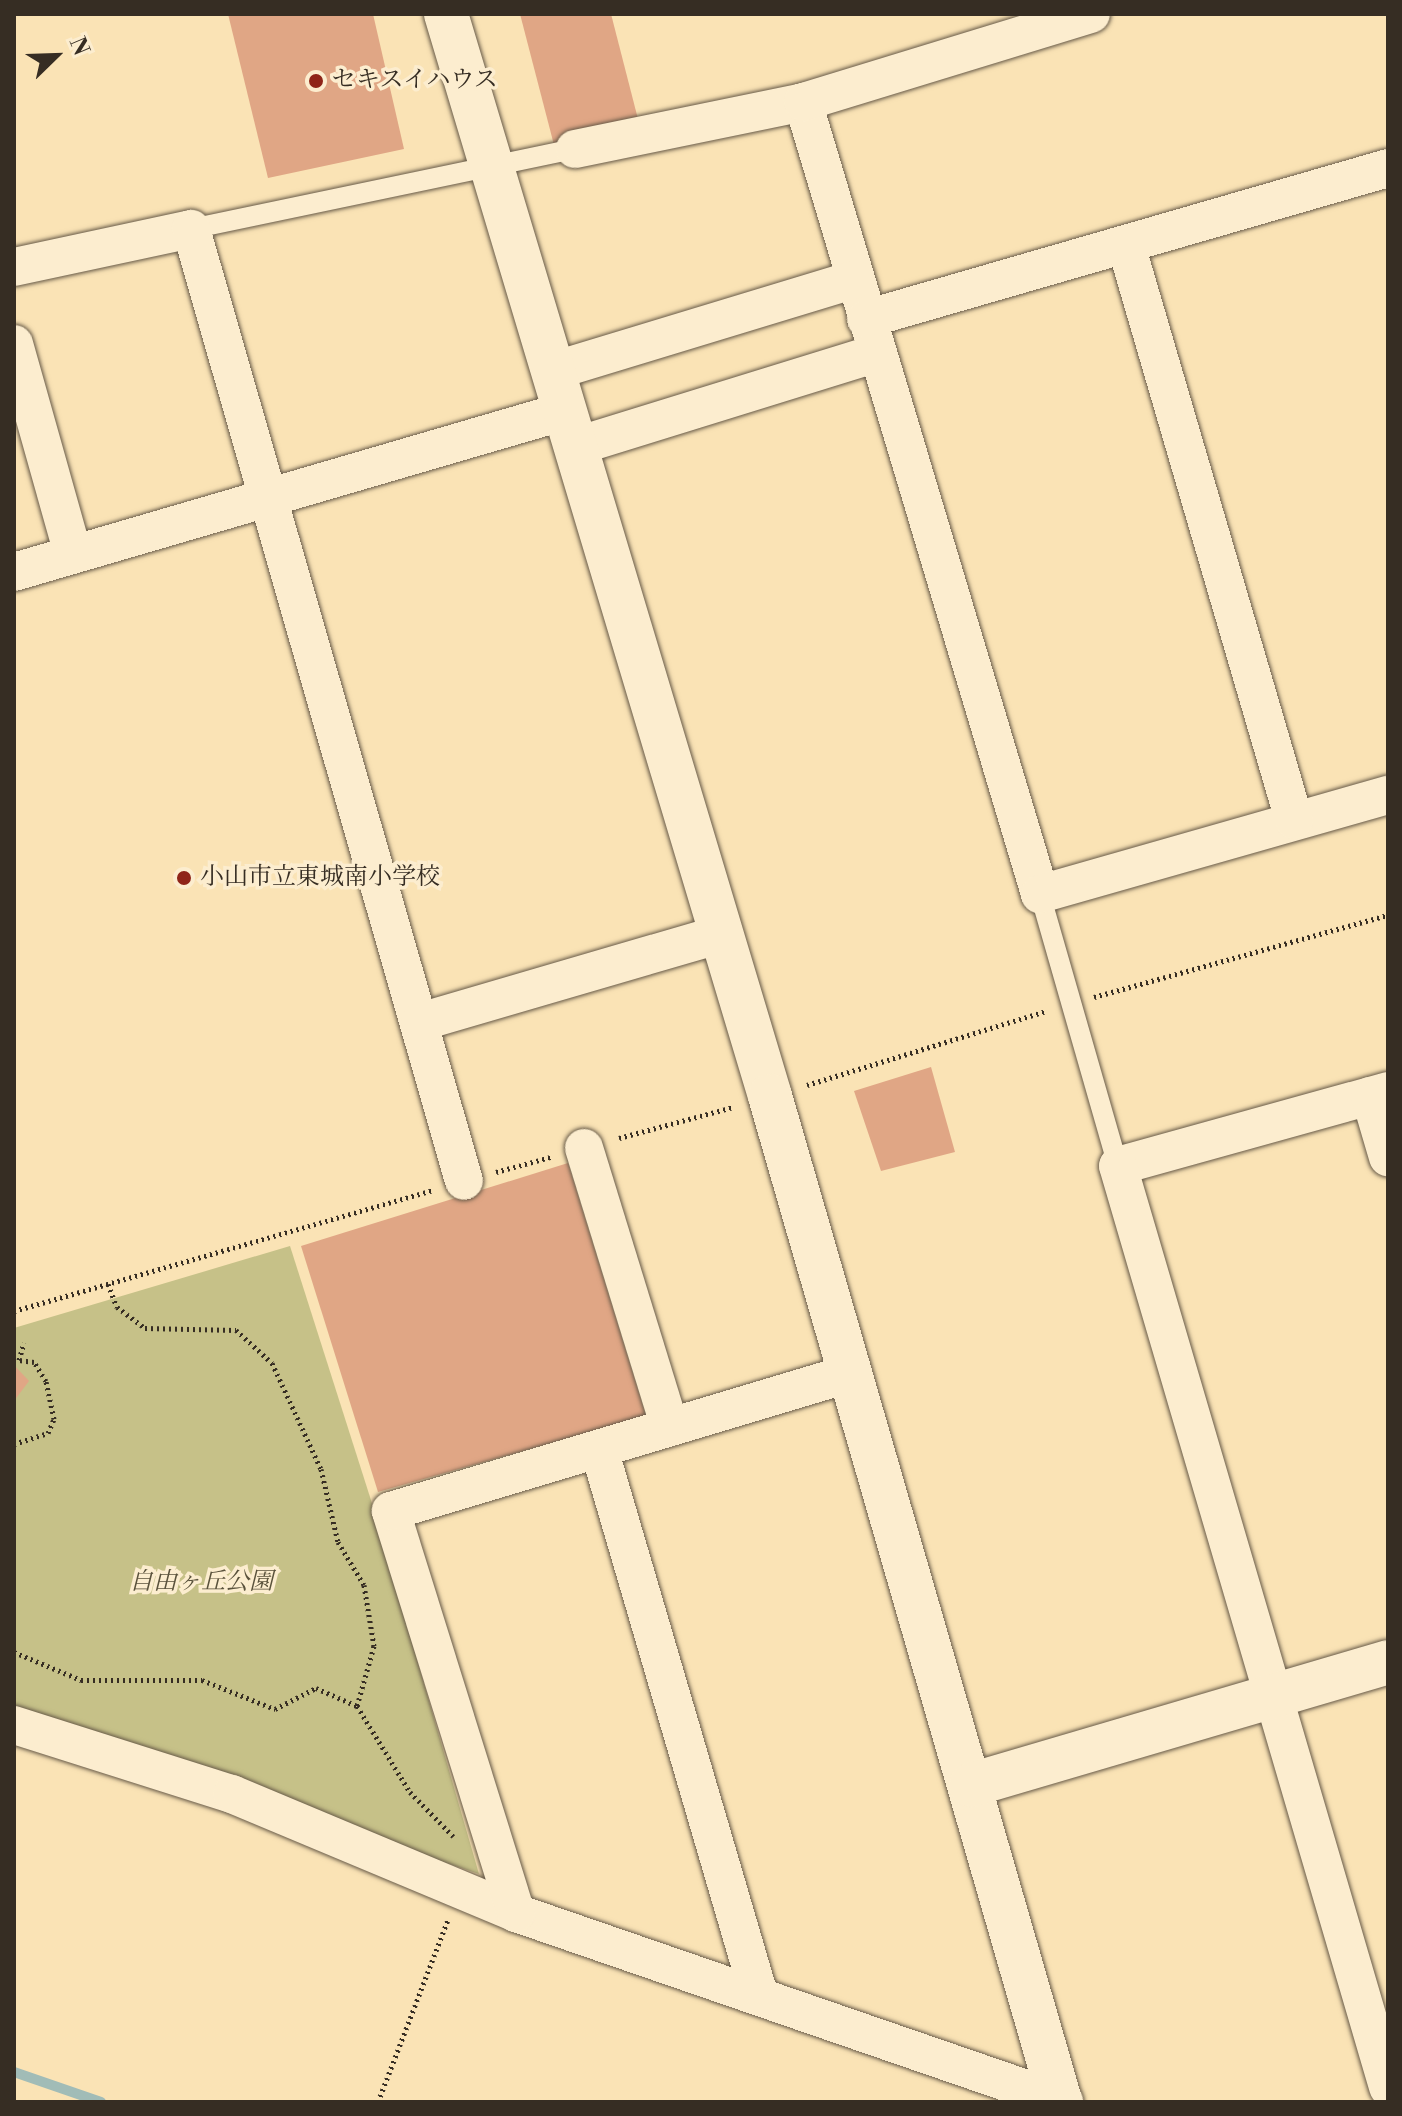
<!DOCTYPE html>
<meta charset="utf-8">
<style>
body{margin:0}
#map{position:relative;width:1402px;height:2116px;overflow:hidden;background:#fae3b5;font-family:"Libre Bodoni","Noto Serif JP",serif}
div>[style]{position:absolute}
.green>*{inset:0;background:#c6c188}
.stream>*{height:10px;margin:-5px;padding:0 5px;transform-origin:5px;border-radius:5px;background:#a1bcb7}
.building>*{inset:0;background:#e0a685}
.path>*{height:5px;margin-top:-2.5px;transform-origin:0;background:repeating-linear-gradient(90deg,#362d23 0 2px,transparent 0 6px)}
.roads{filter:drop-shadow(0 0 2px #675a48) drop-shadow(0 0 2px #675a48)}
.lane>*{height:20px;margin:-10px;padding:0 10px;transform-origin:10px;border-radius:10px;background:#fcedcf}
.street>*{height:38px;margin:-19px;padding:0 19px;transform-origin:19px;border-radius:19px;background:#fcedcf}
.secondary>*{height:44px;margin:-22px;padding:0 22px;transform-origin:22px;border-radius:22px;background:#fcedcf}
.dots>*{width:22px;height:22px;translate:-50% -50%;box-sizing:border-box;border:4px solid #fcedcf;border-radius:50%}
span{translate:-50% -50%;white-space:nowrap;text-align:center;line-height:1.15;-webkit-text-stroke:7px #fcedcf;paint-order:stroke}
.poi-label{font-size:24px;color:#362d23}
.left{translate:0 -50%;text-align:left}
.park-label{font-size:24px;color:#5a523c;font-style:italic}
.frame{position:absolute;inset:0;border:16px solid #362d23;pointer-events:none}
.north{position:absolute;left:16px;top:16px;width:80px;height:80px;-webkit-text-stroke:6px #fcedcf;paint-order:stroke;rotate:67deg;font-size:22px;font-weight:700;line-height:32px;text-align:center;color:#362d23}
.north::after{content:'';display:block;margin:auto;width:28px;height:36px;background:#362d23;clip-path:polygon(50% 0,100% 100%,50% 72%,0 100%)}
</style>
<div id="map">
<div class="green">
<i style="clip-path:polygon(290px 1246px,370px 1497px,479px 1874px,14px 1717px,14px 1328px)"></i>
</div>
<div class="stream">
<i style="left:14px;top:2072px;width:92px;rotate:19deg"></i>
</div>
<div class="building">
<i style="clip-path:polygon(228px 14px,373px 14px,404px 149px,268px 178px)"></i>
<i style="clip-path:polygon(520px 14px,611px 14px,639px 123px,554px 145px)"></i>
<i style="clip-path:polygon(931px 1067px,955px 1152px,881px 1171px,854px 1091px)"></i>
<i style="clip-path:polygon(568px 1163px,646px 1416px,378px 1492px,301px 1246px)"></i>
<i style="clip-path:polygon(14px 1365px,29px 1381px,14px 1401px)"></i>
</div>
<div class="path">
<i style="left:1094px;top:997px;width:305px;rotate:-15.6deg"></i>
<i style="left:807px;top:1085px;width:250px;rotate:-17.2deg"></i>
<i style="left:619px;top:1138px;width:118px;rotate:-15.2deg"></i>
<i style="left:496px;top:1172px;width:57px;rotate:-15.3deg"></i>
<i style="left:108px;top:1284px;width:25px;rotate:69deg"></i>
<i style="left:117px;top:1307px;width:35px;rotate:37deg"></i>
<i style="left:145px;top:1328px;width:91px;rotate:1.3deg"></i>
<i style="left:236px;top:1330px;width:49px;rotate:42.5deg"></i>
<i style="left:272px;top:1363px;width:117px;rotate:65.2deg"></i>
<i style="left:321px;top:1469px;width:75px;rotate:76.9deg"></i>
<i style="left:338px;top:1542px;width:50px;rotate:58.8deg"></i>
<i style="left:364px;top:1585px;width:62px;rotate:80.7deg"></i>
<i style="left:374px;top:1646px;width:62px;rotate:105.8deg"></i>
<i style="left:357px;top:1706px;width:101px;rotate:58.4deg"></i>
<i style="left:410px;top:1792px;width:62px;rotate:45.7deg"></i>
<i style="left:14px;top:1311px;width:435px;rotate:-16.1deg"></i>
<i style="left:14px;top:1444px;width:36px;rotate:-18deg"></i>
<i style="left:48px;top:1433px;width:15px;rotate:-67deg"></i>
<i style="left:54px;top:1419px;width:39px;rotate:-102deg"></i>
<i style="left:46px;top:1381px;width:22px;rotate:-122deg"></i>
<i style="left:34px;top:1362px;width:15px;rotate:-172deg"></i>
<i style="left:19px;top:1360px;width:18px;rotate:-74deg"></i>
<i style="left:14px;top:1652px;width:73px;rotate:22.7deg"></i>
<i style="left:81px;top:1680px;width:121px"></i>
<i style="left:202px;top:1680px;width:79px;rotate:21.7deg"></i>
<i style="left:275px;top:1709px;width:46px;rotate:-27.1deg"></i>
<i style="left:316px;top:1688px;width:45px;rotate:23.7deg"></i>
<i style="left:378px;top:2102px;width:195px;rotate:-69deg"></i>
</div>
<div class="roads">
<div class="lane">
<i style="left:191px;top:229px;width:392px;rotate:-11.8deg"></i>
<i style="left:1040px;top:894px;width:283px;rotate:74deg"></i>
</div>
<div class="street">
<i style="left:803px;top:102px;width:827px;rotate:73.34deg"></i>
<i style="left:1040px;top:894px;width:362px;rotate:-15.9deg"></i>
<i style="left:575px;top:149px;width:233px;rotate:-11.6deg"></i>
<i style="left:803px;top:102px;width:301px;rotate:-17deg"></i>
<i style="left:1126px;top:245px;width:599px;rotate:73.71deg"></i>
<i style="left:14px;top:267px;width:181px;rotate:-12.1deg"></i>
<i style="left:191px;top:229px;width:990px;rotate:74deg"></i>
<i style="left:866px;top:319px;width:543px;rotate:-16.13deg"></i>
<i style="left:14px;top:344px;width:218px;rotate:74.3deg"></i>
<i style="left:553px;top:371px;width:316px;rotate:-16.9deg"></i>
<i style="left:577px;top:446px;width:314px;rotate:-17.2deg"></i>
<i style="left:14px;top:572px;width:574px;rotate:-16.29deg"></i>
<i style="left:420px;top:1022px;width:313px;rotate:-16.3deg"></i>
<i style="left:1388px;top:1091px;width:280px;rotate:164.5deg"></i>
<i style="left:1118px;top:1166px;width:960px;rotate:73.66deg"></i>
<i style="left:1370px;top:1096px;width:64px;rotate:73.6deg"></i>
<i style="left:584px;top:1148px;width:292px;rotate:72.9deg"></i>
<i style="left:599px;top:1449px;width:569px;rotate:73.67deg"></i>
<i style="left:14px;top:1725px;width:229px;rotate:17.6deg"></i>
<i style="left:232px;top:1794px;width:308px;rotate:22.7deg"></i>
<i style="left:516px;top:1913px;width:580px;rotate:19.03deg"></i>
<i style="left:516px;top:1913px;width:421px;rotate:-107.3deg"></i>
<i style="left:391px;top:1511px;width:480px;rotate:-16.7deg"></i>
</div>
<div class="secondary">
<i style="left:446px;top:14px;width:1129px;rotate:73.33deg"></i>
<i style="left:770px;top:1096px;width:1046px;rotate:73.9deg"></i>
<i style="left:971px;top:1785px;width:435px;rotate:-16.4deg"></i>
</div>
</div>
<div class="dots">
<i style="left:316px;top:81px;background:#8f2418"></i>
<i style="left:184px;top:878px;background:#8f2418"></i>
</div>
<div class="poi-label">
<span class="left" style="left:332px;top:81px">セキスイハウス</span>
<span class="left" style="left:200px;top:878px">小山市立東城南小学校</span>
</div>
<div class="park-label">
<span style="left:201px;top:1583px">自由ヶ丘公園</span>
</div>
<div class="frame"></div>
<div class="north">N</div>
</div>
